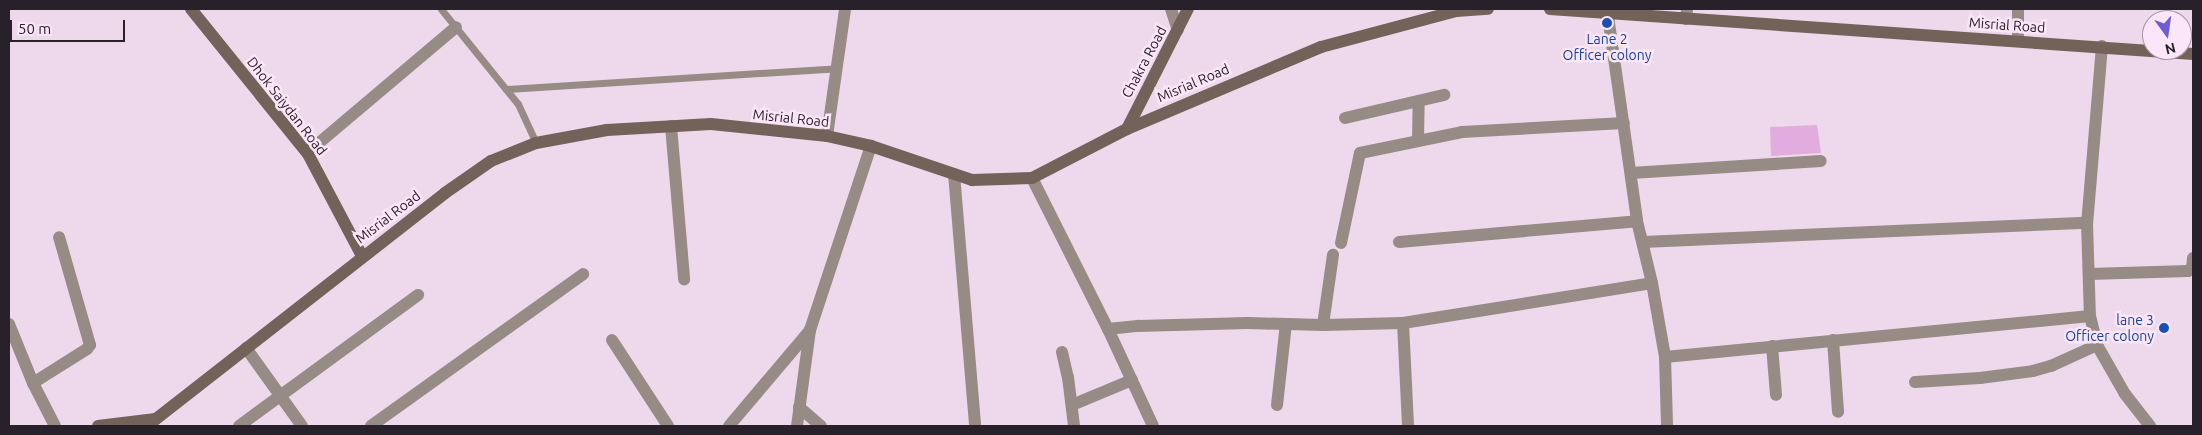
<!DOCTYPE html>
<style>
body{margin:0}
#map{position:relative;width:2202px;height:435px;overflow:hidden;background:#eed9ec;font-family:Ubuntu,sans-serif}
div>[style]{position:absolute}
.building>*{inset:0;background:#e1acde}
.service>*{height:7px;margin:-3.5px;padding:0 3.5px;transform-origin:3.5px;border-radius:3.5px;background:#968b85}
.minor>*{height:12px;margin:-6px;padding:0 6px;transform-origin:6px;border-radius:6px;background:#968b85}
.secondary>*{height:12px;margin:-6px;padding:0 6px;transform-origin:6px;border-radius:6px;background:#72625a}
.dots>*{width:14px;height:14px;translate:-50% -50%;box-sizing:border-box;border:2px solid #fbe6f9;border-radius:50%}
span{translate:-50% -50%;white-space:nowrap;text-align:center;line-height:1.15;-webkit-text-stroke:5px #fbe6f9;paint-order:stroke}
.street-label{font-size:14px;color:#292129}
.transit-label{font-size:14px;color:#164399}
.right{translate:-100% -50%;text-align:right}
.frame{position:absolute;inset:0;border:10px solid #292129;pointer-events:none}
.north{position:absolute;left:2142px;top:10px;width:50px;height:50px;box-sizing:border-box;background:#fbe6f9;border:1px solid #a797a6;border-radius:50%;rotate:166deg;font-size:14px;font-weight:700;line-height:20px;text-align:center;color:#292129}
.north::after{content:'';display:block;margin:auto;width:18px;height:22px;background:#6d5cd5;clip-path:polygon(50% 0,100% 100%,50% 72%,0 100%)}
.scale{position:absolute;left:10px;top:20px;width:115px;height:22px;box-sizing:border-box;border:2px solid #292129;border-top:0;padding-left:6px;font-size:15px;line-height:18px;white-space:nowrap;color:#292129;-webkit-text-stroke:4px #fbe6f9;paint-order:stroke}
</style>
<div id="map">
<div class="building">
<i style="clip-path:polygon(1817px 125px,1821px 153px,1771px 156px,1770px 127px)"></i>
</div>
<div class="service">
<i style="left:441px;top:9px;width:122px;rotate:51deg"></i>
<i style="left:518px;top:104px;width:43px;rotate:65.2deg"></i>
<i style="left:506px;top:89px;width:332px;rotate:-3.6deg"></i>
</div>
<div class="minor">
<i style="left:1171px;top:9px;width:22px;rotate:72deg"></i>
<i style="left:1607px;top:9px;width:214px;rotate:81.9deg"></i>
<i style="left:1637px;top:221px;width:64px;rotate:76.4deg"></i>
<i style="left:1652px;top:283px;width:75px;rotate:80deg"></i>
<i style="left:1665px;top:357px;width:69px;rotate:88.3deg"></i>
<i style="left:2018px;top:9px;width:32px;rotate:90deg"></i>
<i style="left:1686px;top:19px;width:10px;rotate:-84deg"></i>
<i style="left:2102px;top:46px;width:178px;rotate:94.8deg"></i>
<i style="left:2087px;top:223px;width:93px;rotate:88.2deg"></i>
<i style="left:2090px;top:316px;width:30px;rotate:76deg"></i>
<i style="left:2097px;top:345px;width:56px;rotate:60.3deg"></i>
<i style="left:2125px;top:394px;width:41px;rotate:52deg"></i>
<i style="left:1345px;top:118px;width:102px;rotate:-13.1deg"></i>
<i style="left:671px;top:126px;width:154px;rotate:85.1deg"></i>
<i style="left:827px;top:136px;width:128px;rotate:-81.9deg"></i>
<i style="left:1418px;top:140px;width:39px;rotate:-89deg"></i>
<i style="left:320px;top:142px;width:178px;rotate:-40.2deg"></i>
<i style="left:1631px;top:173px;width:190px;rotate:-3.6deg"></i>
<i style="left:954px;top:174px;width:253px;rotate:85.2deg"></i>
<i style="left:1032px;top:178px;width:169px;rotate:63.3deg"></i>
<i style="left:1108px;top:329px;width:107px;rotate:65.1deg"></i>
<i style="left:1399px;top:242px;width:239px;rotate:-5deg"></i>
<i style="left:1643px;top:242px;width:444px;rotate:-2.5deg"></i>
<i style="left:1341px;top:243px;width:92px;rotate:-78.1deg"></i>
<i style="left:1360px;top:153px;width:104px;rotate:-11.6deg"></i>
<i style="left:1462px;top:132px;width:162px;rotate:-3.2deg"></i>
<i style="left:2089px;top:274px;width:99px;rotate:-1.7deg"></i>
<i style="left:2188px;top:271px;width:5px;rotate:-37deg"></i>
<i style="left:2192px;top:268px;width:10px;rotate:-84deg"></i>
<i style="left:1403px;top:323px;width:103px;rotate:87.2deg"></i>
<i style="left:9px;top:324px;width:64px;rotate:67.9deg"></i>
<i style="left:33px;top:383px;width:48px;rotate:62.9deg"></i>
<i style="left:1323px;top:325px;width:71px;rotate:-81.9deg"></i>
<i style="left:1108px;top:329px;width:30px;rotate:-6deg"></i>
<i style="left:1138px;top:326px;width:110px;rotate:-1.6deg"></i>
<i style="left:1248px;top:323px;width:75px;rotate:1.5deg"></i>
<i style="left:1323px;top:325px;width:80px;rotate:-1.4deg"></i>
<i style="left:1403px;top:323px;width:252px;rotate:-9.1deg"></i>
<i style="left:612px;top:340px;width:103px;rotate:56.9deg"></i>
<i style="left:1833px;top:340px;width:72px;rotate:86deg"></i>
<i style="left:1772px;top:346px;width:49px;rotate:85.3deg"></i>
<i style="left:246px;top:348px;width:96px;rotate:54.3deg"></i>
<i style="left:1062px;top:352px;width:26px;rotate:77deg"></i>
<i style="left:1068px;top:377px;width:49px;rotate:83deg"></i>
<i style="left:1665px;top:357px;width:427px;rotate:-5.5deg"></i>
<i style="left:1915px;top:382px;width:65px;rotate:-3.5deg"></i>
<i style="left:1980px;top:378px;width:53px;rotate:-7.5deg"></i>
<i style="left:2033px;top:371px;width:19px;rotate:-16deg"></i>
<i style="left:2051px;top:366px;width:51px;rotate:-24.5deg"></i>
<i style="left:33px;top:383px;width:64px;rotate:-32.2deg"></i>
<i style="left:87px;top:349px;width:5px;rotate:-53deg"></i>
<i style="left:90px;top:345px;width:112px;rotate:-106deg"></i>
<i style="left:1072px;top:405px;width:65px;rotate:-22.6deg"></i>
<i style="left:1277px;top:405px;width:81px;rotate:-83.7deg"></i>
<i style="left:799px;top:407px;width:29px;rotate:41deg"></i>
<i style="left:239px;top:426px;width:222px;rotate:-36.2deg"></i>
<i style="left:371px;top:426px;width:261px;rotate:-35.6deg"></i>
<i style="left:729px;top:426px;width:126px;rotate:-49.8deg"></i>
<i style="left:797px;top:426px;width:97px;rotate:-82.3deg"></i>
<i style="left:810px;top:330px;width:194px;rotate:-71.7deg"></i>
</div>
<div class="secondary">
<i style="left:191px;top:9px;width:186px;rotate:51.1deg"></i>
<i style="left:308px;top:154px;width:115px;rotate:62.1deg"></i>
<i style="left:1550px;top:9px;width:645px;rotate:4deg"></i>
<i style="left:1127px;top:129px;width:135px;rotate:-63.1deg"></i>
<i style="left:98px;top:426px;width:58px;rotate:-6.9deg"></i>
<i style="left:147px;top:426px;width:378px;rotate:-38deg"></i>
<i style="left:445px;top:193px;width:56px;rotate:-34.8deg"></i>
<i style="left:491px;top:161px;width:48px;rotate:-21.8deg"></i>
<i style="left:536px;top:143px;width:72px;rotate:-10.4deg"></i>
<i style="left:607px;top:130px;width:104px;rotate:-3.3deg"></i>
<i style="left:711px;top:124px;width:117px;rotate:5.9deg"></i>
<i style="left:827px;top:136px;width:45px;rotate:12.8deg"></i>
<i style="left:871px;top:146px;width:107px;rotate:18.6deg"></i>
<i style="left:972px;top:180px;width:60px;rotate:-1.9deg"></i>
<i style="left:1032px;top:178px;width:107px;rotate:-27.3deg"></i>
<i style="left:1127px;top:129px;width:211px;rotate:-22.9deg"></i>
<i style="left:1321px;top:47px;width:140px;rotate:-14.9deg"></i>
<i style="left:1456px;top:11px;width:32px;rotate:-4deg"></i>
</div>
<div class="dots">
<i style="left:1607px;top:23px;background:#1a4fb4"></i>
<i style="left:2164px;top:328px;background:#1a4fb4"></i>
</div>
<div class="street-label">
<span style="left:2007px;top:25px;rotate:4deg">Misrial Road</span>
<span style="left:1144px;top:62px;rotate:-62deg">Chakra Road</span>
<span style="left:1193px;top:83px;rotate:-23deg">Misrial Road</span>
<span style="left:287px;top:106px;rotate:52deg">Dhok Saiydan Road</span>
<span style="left:791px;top:118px;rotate:6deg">Misrial Road</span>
<span style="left:388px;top:217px;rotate:-37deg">Misrial Road</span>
</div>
<div class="transit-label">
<span style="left:1607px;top:47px">Lane 2<br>Officer colony</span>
<span class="right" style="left:2154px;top:328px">lane 3<br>Officer colony</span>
</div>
<div class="frame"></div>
<div class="north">N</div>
<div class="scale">50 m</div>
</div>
